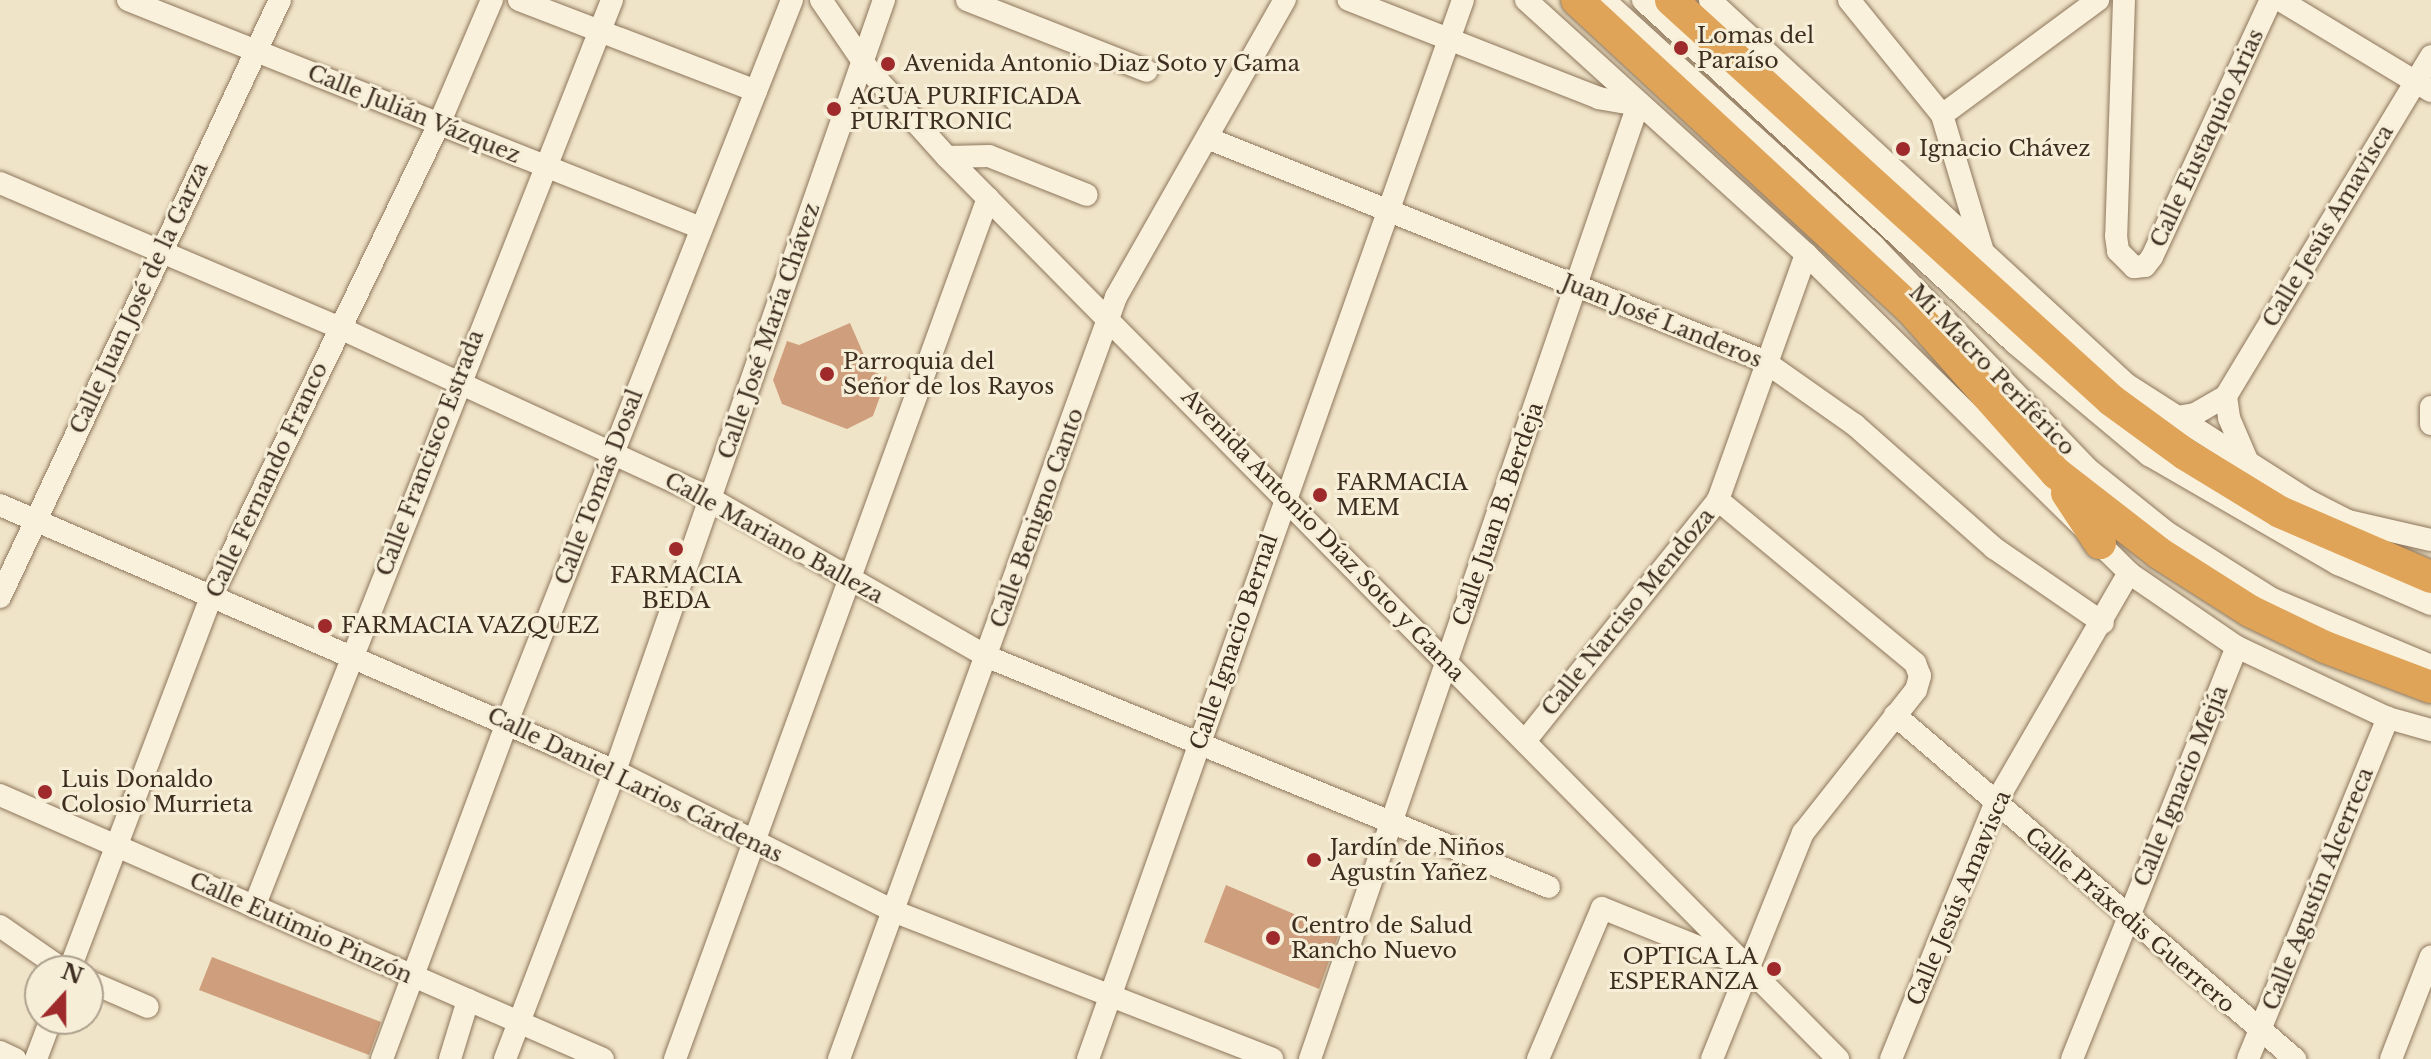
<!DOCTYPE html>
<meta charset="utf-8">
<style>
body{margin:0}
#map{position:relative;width:2431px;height:1059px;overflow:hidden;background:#f0e4c8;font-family:"Libre Baskerville",serif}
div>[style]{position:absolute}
.building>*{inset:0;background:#cf9f7d}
.roads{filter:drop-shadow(0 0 2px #8d765c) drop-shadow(0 0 2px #8d765c)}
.minor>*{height:22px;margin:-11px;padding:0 11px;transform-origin:11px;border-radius:11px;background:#faf1dc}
.highway>*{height:32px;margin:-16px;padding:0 16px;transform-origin:16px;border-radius:16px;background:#e0a458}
.dots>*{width:22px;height:22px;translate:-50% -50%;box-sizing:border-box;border:4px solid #f7eed8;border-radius:50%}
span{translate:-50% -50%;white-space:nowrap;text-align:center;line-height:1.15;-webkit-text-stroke:6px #f7eed8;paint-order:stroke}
.poi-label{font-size:22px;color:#3d2e20}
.left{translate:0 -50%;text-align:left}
.right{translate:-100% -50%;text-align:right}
.street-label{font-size:22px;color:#3d2e20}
.north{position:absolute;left:24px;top:955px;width:80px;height:80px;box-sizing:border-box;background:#f7eed8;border:2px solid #ada18e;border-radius:50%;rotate:21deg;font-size:22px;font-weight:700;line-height:32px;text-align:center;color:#3d2e20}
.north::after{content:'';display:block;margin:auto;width:28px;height:36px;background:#9e2a2b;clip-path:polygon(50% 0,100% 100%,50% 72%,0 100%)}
</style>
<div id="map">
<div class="building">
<i style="clip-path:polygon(850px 323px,871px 371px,887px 377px,873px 416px,847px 429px,782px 404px,773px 380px,787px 341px,799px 345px)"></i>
<i style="clip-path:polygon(1226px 885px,1339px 933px,1319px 989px,1204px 942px)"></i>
<i style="clip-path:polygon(212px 957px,381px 1022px,369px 1055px,199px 990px)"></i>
</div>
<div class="roads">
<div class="minor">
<i style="left:128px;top:0;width:617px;rotate:21.7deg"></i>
<i style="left:519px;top:0;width:254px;rotate:21deg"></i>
<i style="left:821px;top:0;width:83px;rotate:55.7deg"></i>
<i style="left:868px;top:69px;width:118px;rotate:48.1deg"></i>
<i style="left:947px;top:157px;width:1268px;rotate:45.35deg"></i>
<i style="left:967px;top:0;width:193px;rotate:21.5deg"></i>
<i style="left:1526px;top:0;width:378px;rotate:42.2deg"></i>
<i style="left:1806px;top:254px;width:454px;rotate:44.6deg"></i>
<i style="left:2129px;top:573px;width:131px;rotate:34.4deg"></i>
<i style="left:2237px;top:647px;width:167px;rotate:25.2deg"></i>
<i style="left:2388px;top:718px;width:45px;rotate:15.6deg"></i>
<i style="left:1604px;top:0;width:365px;rotate:42.3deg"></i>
<i style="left:1874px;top:246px;width:310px;rotate:46.2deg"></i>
<i style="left:2089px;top:470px;width:99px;rotate:38.8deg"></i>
<i style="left:2166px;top:532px;width:125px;rotate:32.3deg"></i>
<i style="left:2272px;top:599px;width:173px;rotate:22.8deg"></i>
<i style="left:1643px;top:0;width:506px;rotate:42.68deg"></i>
<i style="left:2015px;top:343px;width:175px;rotate:39.9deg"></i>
<i style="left:2149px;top:455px;width:218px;rotate:30deg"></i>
<i style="left:2338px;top:564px;width:101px;rotate:23.3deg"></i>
<i style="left:1710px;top:0;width:566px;rotate:42.71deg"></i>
<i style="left:2126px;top:384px;width:217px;rotate:32.6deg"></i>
<i style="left:2309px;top:501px;width:44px;rotate:27.1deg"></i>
<i style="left:2348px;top:521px;width:85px;rotate:12.9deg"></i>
<i style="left:1849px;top:0;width:148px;rotate:51deg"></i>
<i style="left:1942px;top:115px;width:143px;rotate:73.3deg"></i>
<i style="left:2124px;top:0;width:236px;rotate:91.9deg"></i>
<i style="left:2116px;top:236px;width:15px;rotate:82deg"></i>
<i style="left:2118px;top:251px;width:23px;rotate:45deg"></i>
<i style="left:2134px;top:267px;width:11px;rotate:-5deg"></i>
<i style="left:2145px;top:266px;width:11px;rotate:-52deg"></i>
<i style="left:2152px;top:257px;width:283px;rotate:-65.2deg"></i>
<i style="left:2280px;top:0;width:176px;rotate:31.1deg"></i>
<i style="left:1942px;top:115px;width:194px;rotate:-36.4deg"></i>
<i style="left:1207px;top:138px;width:600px;rotate:21.82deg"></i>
<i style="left:1764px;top:361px;width:111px;rotate:35.1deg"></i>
<i style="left:1855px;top:425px;width:186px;rotate:41.5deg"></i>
<i style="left:1994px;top:548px;width:132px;rotate:34.5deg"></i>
<i style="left:947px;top:157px;width:42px;rotate:-1.4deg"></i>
<i style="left:989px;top:156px;width:105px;rotate:21.7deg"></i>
<i style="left:0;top:183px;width:370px;rotate:23.1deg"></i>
<i style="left:340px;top:328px;width:409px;rotate:24.7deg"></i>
<i style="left:711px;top:499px;width:319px;rotate:29.7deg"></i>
<i style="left:988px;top:657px;width:606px;rotate:22.29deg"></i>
<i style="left:2226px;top:396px;width:22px;rotate:82deg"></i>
<i style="left:2229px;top:418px;width:46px;rotate:66.8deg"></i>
<i style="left:2431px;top:407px;width:17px;rotate:90deg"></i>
<i style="left:2177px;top:417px;width:18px;rotate:-9deg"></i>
<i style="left:2195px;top:414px;width:36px;rotate:-30deg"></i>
<i style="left:2226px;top:396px;width:397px;rotate:-58.9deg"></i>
<i style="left:0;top:505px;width:670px;rotate:23.39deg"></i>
<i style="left:615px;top:771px;width:311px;rotate:26.7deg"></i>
<i style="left:893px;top:911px;width:407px;rotate:21.3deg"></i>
<i style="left:0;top:597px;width:659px;rotate:-64.87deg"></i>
<i style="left:1895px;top:715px;width:528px;rotate:40.7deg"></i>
<i style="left:1525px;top:741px;width:309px;rotate:-51.3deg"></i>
<i style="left:1718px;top:500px;width:261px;rotate:-70.3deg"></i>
<i style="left:0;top:795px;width:658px;rotate:23.64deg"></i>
<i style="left:254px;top:907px;width:975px;rotate:-68.46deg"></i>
<i style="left:0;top:926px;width:79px;rotate:34.7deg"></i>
<i style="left:69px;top:971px;width:402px;rotate:-69.2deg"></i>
<i style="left:212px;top:595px;width:523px;rotate:-64.27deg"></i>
<i style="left:439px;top:124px;width:135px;rotate:-66.9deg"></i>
<i style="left:88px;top:981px;width:65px;rotate:23.4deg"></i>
<i style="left:0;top:1052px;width:17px;rotate:25deg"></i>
<i style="left:36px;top:1059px;width:43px;rotate:-69.4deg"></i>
<i style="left:382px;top:1059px;width:359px;rotate:-69.6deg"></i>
<i style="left:507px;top:722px;width:776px;rotate:-68.46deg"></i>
<i style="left:450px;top:1059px;width:62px;rotate:-73deg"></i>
<i style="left:505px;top:1059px;width:308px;rotate:-69.1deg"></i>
<i style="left:615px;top:771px;width:817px;rotate:-70.77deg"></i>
<i style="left:675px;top:1059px;width:916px;rotate:-70.02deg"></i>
<i style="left:839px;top:1059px;width:811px;rotate:-70.02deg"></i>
<i style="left:1116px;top:297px;width:342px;rotate:-60.4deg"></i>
<i style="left:1088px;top:1059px;width:1123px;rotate:-70.5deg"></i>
<i style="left:1310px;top:1059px;width:1009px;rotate:-71.03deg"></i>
<i style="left:1638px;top:105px;width:40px;rotate:-170deg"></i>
<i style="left:1599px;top:98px;width:269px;rotate:-158.6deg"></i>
<i style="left:1538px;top:1059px;width:164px;rotate:-67deg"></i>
<i style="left:1602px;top:908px;width:147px;rotate:22deg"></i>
<i style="left:1712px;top:1059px;width:244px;rotate:-68.1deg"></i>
<i style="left:1803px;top:833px;width:182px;rotate:-51.7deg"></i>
<i style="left:1916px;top:690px;width:15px;rotate:-74deg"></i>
<i style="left:1920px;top:676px;width:14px;rotate:-111deg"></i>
<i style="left:1915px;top:663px;width:256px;rotate:-140.4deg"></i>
<i style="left:1891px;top:1059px;width:278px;rotate:-67.8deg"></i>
<i style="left:1996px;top:802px;width:265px;rotate:-59.9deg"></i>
<i style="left:2072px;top:1059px;width:444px;rotate:-68.2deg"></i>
<i style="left:2248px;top:1059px;width:369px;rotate:-67.7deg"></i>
<i style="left:2391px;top:1059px;width:110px;rotate:-68.8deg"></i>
</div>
<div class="highway">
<i style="left:1577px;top:0;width:454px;rotate:42.8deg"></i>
<i style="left:1910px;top:308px;width:220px;rotate:48.5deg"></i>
<i style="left:2056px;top:473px;width:130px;rotate:37.8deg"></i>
<i style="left:2159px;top:553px;width:108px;rotate:32.5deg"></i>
<i style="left:2250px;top:611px;width:83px;rotate:25.6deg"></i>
<i style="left:2325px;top:647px;width:113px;rotate:20.7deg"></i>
<i style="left:1671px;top:0;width:595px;rotate:42.27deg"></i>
<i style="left:2111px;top:400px;width:92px;rotate:36.1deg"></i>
<i style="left:2185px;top:454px;width:111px;rotate:31.4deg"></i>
<i style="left:2280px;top:512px;width:164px;rotate:23.3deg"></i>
<i style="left:2067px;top:493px;width:60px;rotate:56.6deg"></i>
</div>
</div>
<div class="dots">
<i style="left:1681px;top:48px;background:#9e2a2b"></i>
<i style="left:888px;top:64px;background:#9e2a2b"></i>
<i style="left:834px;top:109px;background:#9e2a2b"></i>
<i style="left:1903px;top:149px;background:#9e2a2b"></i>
<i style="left:827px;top:374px;background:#9e2a2b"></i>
<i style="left:1320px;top:495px;background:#9e2a2b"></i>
<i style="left:676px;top:549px;background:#9e2a2b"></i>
<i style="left:325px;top:626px;background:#9e2a2b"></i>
<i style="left:45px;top:792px;background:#9e2a2b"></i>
<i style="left:1314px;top:860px;background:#9e2a2b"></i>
<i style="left:1273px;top:938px;background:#9e2a2b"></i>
<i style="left:1774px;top:969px;background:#9e2a2b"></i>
</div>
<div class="poi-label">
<span class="left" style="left:1697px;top:48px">Lomas del<br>Paraíso</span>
<span class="left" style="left:904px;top:64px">Avenida Antonio Diaz Soto y Gama</span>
<span class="left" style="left:850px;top:109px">AGUA PURIFICADA<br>PURITRONIC</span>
<span class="left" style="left:1919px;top:149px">Ignacio Chávez</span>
<span class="left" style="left:843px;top:374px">Parroquia del<br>Señor de los Rayos</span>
<span class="left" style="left:1336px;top:495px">FARMACIA<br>MEM</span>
<span style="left:676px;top:588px">FARMACIA<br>BEDA</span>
<span class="left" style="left:341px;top:626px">FARMACIA VAZQUEZ</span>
<span class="left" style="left:61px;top:792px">Luis Donaldo<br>Colosio Murrieta</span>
<span class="left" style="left:1330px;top:860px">Jardín de Niños<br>Agustín Yañez</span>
<span class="left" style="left:1291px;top:938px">Centro de Salud<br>Rancho Nuevo</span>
<span class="right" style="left:1758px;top:969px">OPTICA LA<br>ESPERANZA</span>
</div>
<div class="street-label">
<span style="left:414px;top:114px;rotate:22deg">Calle Julián Vázquez</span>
<span style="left:2207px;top:138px;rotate:-65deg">Calle Eustaquio Arias</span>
<span style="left:2328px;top:226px;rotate:-59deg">Calle Jesús Amavisca</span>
<span style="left:139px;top:298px;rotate:-65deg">Calle Juan José de la Garza</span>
<span style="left:1662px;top:321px;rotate:22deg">Juan José Landeros</span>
<span style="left:769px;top:331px;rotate:-71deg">Calle José María Chávez</span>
<span style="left:1992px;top:370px;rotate:46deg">Mi Macro Periférico</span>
<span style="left:430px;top:453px;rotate:-69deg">Calle Francisco Estrada</span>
<span style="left:267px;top:480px;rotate:-65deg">Calle Fernando Franco</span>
<span style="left:599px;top:487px;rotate:-69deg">Calle Tomás Dosal</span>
<span style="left:1498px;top:514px;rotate:-71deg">Calle Juan B. Berdeja</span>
<span style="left:1037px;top:518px;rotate:-70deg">Calle Benigno Canto</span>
<span style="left:1323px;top:535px;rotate:46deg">Avenida Antonio Díaz Soto y Gama</span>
<span style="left:774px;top:538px;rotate:29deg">Calle Mariano Balleza</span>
<span style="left:1628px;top:612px;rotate:-51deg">Calle Narciso Mendoza</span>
<span style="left:1234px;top:642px;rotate:-71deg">Calle Ignacio Bernal</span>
<span style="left:635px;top:785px;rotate:26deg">Calle Daniel Larios Cárdenas</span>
<span style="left:2181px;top:786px;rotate:-68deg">Calle Ignacio Mejía</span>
<span style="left:2318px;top:889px;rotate:-68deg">Calle Agustín Alcerreca</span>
<span style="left:1959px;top:898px;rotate:-67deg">Calle Jesús Amavisca</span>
<span style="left:2130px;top:920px;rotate:41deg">Calle Práxedis Guerrero</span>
<span style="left:301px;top:928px;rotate:24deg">Calle Eutimio Pinzón</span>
</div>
<div class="north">N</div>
</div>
